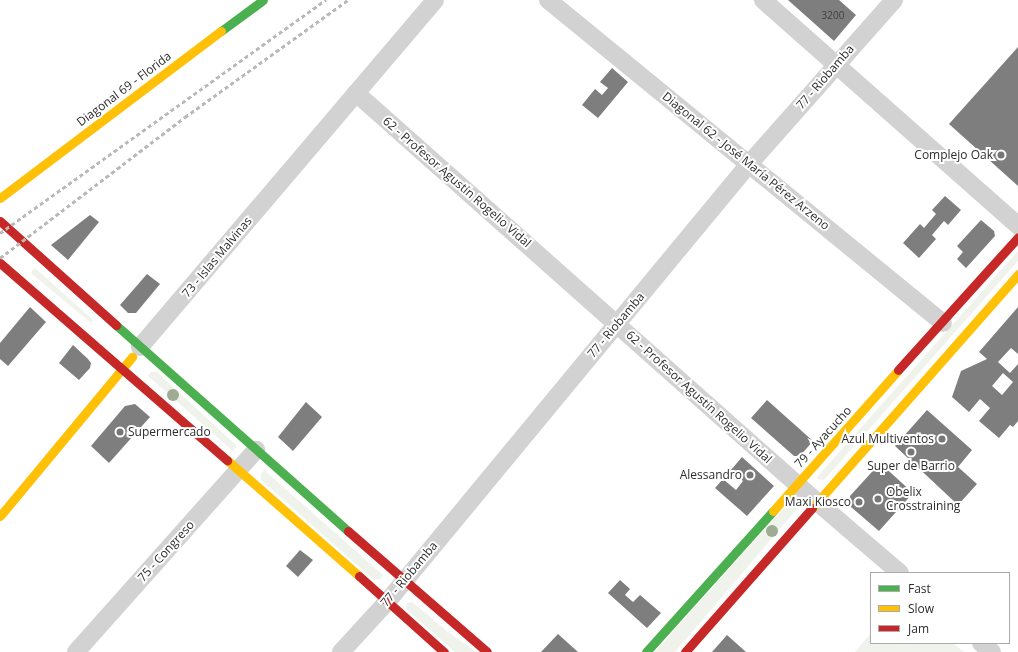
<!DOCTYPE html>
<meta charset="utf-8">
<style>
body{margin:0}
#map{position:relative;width:1018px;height:652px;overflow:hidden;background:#fff;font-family:"Open Sans",sans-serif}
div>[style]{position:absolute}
.green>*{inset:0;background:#f0f3eb}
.building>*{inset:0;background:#7e7e7e}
.street>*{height:18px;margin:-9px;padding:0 9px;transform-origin:9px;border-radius:9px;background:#d2d2d2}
.fast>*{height:9px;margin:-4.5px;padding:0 4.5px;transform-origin:4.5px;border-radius:4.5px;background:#4caf50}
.slow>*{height:9px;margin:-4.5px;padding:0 4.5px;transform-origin:4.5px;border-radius:4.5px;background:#ffc107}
.jam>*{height:9px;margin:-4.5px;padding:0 4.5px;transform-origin:4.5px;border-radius:4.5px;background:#c62828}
.rail>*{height:3px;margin-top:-1.5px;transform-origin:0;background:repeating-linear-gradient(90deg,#b9b9b9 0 4px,transparent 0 7px)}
.trees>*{width:12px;height:12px;margin:-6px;border-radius:50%;background:#a0ab93}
.dots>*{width:11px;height:11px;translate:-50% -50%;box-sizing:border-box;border:2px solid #fff;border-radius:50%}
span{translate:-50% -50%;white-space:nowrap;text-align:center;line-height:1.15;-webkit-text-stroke:4px #fff;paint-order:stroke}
.number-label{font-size:10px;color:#414141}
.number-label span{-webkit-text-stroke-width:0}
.street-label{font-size:12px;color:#2d2d2d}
.poi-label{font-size:12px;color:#2d2d2d}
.right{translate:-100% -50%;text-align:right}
.left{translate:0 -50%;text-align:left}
.legend{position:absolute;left:870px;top:572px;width:140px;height:72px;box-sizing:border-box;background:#fff;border:1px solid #ababab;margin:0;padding:5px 7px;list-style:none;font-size:12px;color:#2d2d2d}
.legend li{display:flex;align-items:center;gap:8px;height:20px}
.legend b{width:20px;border:1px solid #ababab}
</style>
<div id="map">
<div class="green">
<i style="clip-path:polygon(1018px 251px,1018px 261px,824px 480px,817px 479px,818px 476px)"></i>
<i style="clip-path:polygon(34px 269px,36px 269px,91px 318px,93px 321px,91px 323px,32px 274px,32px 271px)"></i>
<i style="clip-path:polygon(151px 372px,157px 372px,237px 446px,233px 451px,148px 376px)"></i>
<i style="clip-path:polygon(264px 470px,383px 575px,380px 579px,374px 580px,261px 480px,261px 474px)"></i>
<i style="clip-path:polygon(797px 501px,801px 504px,675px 652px,655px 652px,789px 502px)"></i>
<i style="clip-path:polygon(412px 602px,447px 631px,476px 652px,455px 652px,406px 609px,407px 603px)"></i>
<i style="clip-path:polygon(871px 633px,871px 643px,953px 643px,964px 652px,855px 652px)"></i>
</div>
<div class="building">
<i style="clip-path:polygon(788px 0,839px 0,856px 15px,834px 41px)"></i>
<i style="clip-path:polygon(1018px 47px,1018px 186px,949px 124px)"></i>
<i style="clip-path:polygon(612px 68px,628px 82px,598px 118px,582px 105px,595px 89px,602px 95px,608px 88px,600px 82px)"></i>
<i style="clip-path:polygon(945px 196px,961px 210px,948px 225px,944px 221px,932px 235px,936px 239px,919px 258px,903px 243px,920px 224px,924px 228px,936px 214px,932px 210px)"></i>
<i style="clip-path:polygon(90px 215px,99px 222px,68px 260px,51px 245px)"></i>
<i style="clip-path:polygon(981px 220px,994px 231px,995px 236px,966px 268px,957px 259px,963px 252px,957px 246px)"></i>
<i style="clip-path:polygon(147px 274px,160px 284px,136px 313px,128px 313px,120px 305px)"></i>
<i style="clip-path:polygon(30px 307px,46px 322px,8px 366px,0 359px,0 343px)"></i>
<i style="clip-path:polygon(evenodd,1018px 307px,1018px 354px,1011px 348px,998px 362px,1010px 373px,1018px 364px,1018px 421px,1013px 427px,1010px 425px,999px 438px,979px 421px,990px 408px,980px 399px,969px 412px,952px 397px,961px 371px,987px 359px,979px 352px,1018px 307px,1003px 373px,1013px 382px,1002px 395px,992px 386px,1003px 373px)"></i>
<i style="clip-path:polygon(73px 345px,88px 359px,91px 363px,90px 368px,79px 380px,59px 363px)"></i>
<i style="clip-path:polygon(767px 400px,813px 441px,800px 456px,794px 456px,751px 418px)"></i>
<i style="clip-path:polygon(306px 402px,322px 417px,293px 451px,278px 437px)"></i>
<i style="clip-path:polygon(135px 404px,150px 417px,109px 463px,91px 446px,125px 406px)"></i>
<i style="clip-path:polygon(927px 410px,972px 450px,958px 467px,977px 484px,958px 505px,895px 446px)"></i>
<i style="clip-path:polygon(742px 457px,774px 486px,747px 516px,715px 488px,723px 479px,736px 490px,743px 481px,731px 470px)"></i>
<i style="clip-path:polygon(880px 463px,913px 493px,879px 531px,851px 507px,850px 496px)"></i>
<i style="clip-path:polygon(300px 550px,313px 560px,298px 577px,286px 566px)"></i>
<i style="clip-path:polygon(620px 580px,630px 589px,625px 595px,633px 602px,640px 595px,661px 613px,647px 628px,608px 593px)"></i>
<i style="clip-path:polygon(558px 634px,578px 652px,541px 652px)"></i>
<i style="clip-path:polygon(727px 635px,746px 652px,712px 652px)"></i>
</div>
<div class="street">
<i style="left:548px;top:0;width:510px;rotate:39.27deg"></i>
<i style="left:763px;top:0;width:341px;rotate:41.5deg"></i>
<i style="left:356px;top:93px;width:616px;rotate:41.58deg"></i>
<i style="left:817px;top:502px;width:109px;rotate:40.5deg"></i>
<i style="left:140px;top:347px;width:455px;rotate:-49.6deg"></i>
<i style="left:981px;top:643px;width:14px;rotate:39deg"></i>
<i style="left:76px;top:652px;width:271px;rotate:-48.3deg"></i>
<i style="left:341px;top:652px;width:68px;rotate:-47.4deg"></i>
<i style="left:387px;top:602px;width:568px;rotate:-50.43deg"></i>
<i style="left:749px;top:164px;width:219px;rotate:-48.5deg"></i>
</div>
<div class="fast">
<i style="left:221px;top:31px;width:52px;rotate:-36.4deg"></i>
<i style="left:116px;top:325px;width:310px;rotate:41.6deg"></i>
<i style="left:646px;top:652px;width:190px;rotate:-48deg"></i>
</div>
<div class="slow">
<i style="left:0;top:198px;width:277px;rotate:-37.1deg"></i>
<i style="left:227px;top:460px;width:176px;rotate:41.3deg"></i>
<i style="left:812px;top:508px;width:312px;rotate:-48.6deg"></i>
<i style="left:773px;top:511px;width:188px;rotate:-48.4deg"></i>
<i style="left:0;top:516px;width:207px;rotate:-50.3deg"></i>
</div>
<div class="jam">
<i style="left:0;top:221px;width:156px;rotate:41.9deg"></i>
<i style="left:0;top:263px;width:301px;rotate:41deg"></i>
<i style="left:898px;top:370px;width:179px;rotate:-47.9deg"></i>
<i style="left:348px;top:531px;width:184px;rotate:41deg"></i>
<i style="left:359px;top:576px;width:114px;rotate:41.8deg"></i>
<i style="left:685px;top:652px;width:192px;rotate:-48.6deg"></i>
</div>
<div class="rail">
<i style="left:0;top:233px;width:401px;rotate:-35.6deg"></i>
<i style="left:0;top:258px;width:233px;rotate:-37.3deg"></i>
<i style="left:185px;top:117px;width:201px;rotate:-35.7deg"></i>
</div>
<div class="trees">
<i style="left:173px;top:395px"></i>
<i style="left:772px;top:531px"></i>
</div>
<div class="dots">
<i style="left:1001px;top:155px;background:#767676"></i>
<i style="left:120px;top:432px;background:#767676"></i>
<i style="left:942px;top:439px;background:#767676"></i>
<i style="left:911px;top:452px;background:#767676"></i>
<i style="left:750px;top:475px;background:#767676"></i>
<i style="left:878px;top:499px;background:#767676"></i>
<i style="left:859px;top:502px;background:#767676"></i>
</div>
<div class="number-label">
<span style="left:833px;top:16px">3200</span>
</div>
<div class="street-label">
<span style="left:825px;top:77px;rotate:-49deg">77 - Riobamba</span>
<span style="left:124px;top:89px;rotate:-37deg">Diagonal 69 - Florida</span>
<span style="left:746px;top:161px;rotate:39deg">Diagonal 62 - José María Pérez Arzeno</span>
<span style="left:457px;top:182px;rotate:41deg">62 - Profesor Agustín Rogelio Vidal</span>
<span style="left:217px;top:257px;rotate:-50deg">73 - Islas Malvinas</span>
<span style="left:616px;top:325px;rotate:-50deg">77 - Riobamba</span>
<span style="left:699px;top:397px;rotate:42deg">62 - Profesor Agustín Rogelio Vidal</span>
<span style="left:823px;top:437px;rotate:-48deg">79 - Ayacucho</span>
<span style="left:166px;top:551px;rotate:-48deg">75 - Congreso</span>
<span style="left:409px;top:574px;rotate:-50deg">77 - Riobamba</span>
</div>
<div class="poi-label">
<span class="right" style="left:993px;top:155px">Complejo Oak</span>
<span class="left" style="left:128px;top:432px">Supermercado</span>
<span class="right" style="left:934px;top:439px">Azul Multiventos</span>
<span style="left:911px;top:466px">Super de Barrio</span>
<span class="right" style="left:742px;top:475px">Alessandro</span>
<span class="left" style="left:886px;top:499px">Obelix<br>Crosstraining</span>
<span class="right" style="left:851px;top:502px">Maxi Kiosco</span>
</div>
<ul class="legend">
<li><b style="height:5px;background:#4caf50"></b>Fast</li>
<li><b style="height:5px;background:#ffc107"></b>Slow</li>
<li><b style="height:5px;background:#c62828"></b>Jam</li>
</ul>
</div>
